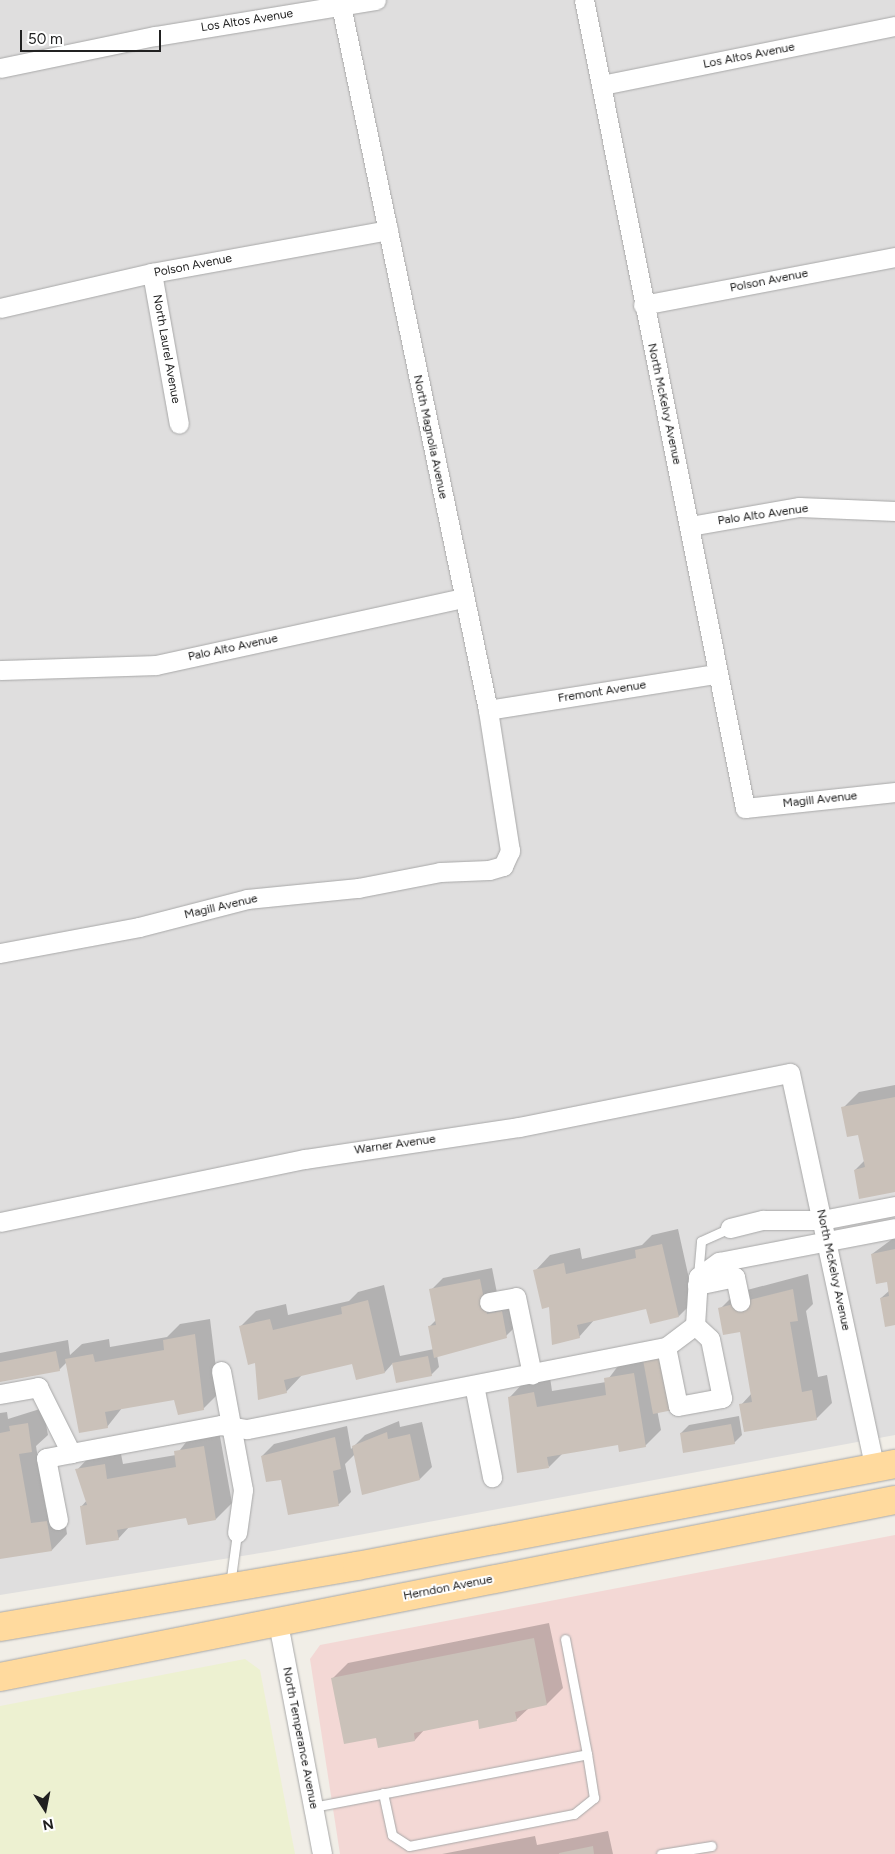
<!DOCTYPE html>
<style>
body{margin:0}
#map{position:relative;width:895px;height:1854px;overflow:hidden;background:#f1eee7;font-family:Figtree,sans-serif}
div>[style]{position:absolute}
.residential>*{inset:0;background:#dfdede}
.commercial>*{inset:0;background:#f3d8d5}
.farmland>*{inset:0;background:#edf1d1}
.shadow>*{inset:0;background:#0003}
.building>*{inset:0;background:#cac1b9}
.roads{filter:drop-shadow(0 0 1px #a8a8a8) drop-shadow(0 0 1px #a8a8a8)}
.lane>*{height:9px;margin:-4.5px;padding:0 4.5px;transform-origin:4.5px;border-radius:4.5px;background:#fff}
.street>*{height:19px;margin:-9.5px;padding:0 9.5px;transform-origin:9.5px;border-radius:9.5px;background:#fff}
.primary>*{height:28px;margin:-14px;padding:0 14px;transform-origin:14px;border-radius:14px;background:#ffda9e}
span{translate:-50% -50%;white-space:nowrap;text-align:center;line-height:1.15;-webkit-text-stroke:4px #fff;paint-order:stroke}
.street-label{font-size:12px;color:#212121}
.north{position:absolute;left:20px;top:1784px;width:50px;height:50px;-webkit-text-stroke:4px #fff;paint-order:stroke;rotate:169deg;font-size:14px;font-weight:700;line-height:20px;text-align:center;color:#212121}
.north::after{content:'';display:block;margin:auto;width:18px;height:22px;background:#212121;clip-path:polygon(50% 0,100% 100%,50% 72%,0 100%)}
.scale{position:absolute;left:20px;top:30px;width:141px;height:22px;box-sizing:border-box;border:2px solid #212121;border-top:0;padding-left:6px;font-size:15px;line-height:18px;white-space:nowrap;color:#212121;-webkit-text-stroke:4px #fff;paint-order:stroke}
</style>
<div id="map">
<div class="residential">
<i style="clip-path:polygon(0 0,895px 0,895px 1435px,273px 1551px,0 1595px)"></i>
</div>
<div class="commercial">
<i style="clip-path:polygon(895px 1535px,895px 1854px,340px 1854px,310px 1659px,320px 1645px)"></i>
</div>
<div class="farmland">
<i style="clip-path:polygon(245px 1659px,260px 1670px,295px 1854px,0 1854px,0 1706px)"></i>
</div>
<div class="shadow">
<i style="clip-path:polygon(895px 1085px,895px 1192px,855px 1170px,865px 1160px,859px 1133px,843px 1108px,859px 1092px)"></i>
<i style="clip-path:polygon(678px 1229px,694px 1301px,679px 1316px,647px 1307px,595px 1319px,579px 1337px,550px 1306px,535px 1271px,550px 1255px,580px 1248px,582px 1259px,642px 1245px,652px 1235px)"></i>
<i style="clip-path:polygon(895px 1237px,895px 1324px,881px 1298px,890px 1290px,888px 1280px,872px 1254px)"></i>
<i style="clip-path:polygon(492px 1268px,499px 1303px,514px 1300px,518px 1324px,506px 1336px,437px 1355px,439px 1367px,431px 1375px,393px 1363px,385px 1372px,353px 1363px,302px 1375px,286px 1392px,256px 1362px,240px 1327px,256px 1311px,286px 1304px,288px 1315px,349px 1301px,358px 1292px,384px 1285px,400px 1356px,434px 1349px,429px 1327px,436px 1320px,431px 1290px,443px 1278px)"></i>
<i style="clip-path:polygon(808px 1274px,813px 1304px,806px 1311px,818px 1377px,827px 1375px,832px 1403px,816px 1419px,741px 1405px,752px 1393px,741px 1331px,720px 1309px,736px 1293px)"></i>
<i style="clip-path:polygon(210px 1319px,219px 1393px,203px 1409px,175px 1398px,122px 1408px,107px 1427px,67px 1362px,59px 1370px,0 1381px,0 1353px,68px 1340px,70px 1355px,82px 1344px,109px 1339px,110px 1347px,167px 1337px,180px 1324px)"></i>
<i style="clip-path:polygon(647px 1358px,661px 1430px,645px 1446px,619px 1443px,563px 1453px,549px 1467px,510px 1397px,525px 1381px,550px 1377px,552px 1391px,606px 1382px,621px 1362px)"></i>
<i style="clip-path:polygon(43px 1408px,48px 1435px,36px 1446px,46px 1508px,63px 1505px,67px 1534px,52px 1550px,0 1558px,0 1413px,7px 1412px,8px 1419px)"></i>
<i style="clip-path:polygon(739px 1416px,742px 1435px,734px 1443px,681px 1433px,689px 1425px)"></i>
<i style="clip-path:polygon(399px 1421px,400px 1427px,422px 1422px,432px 1467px,420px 1479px,355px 1454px,345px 1464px,351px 1492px,339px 1504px,289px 1514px,282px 1478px,262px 1456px,274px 1444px,347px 1426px,351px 1449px,365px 1435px)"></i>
<i style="clip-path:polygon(219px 1431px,232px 1503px,216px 1519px,187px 1517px,130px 1526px,118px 1539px,81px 1507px,87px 1500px,77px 1470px,92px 1454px,120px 1449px,123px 1464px,176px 1455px,191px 1436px)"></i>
<i style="clip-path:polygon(549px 1623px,563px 1688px,547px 1704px,529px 1708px,516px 1720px,479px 1719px,425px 1729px,415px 1740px,377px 1736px,332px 1679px,348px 1663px)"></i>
<i style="clip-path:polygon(608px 1831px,613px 1854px,442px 1854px,535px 1836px,537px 1845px)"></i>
</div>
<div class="building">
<i style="clip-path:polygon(895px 1097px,895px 1192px,859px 1199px,854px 1170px,865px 1167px,858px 1135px,847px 1137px,841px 1107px)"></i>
<i style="clip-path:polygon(662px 1244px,679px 1317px,650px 1324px,646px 1309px,577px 1325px,580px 1338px,552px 1345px,549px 1307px,542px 1309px,533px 1270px,564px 1263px,566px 1274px,636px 1258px,635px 1250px)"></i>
<i style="clip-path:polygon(895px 1249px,895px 1325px,885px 1327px,880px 1298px,889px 1296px,887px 1282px,876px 1284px,871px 1254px)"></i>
<i style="clip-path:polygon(480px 1279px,487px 1314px,502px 1311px,507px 1338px,434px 1358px,428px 1326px,436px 1325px,429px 1289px)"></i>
<i style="clip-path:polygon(793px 1289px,798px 1321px,790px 1322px,802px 1392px,812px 1390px,817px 1420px,744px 1432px,739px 1404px,752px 1402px,740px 1332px,723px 1335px,718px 1308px)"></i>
<i style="clip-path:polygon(368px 1300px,385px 1373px,356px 1380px,352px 1364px,284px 1380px,287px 1393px,258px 1400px,255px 1363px,248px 1365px,239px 1326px,270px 1319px,273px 1330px,342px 1314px,341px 1307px)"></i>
<i style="clip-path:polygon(195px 1334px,204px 1410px,178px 1415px,174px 1400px,105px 1412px,108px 1428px,79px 1433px,65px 1359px,93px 1354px,95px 1362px,164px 1350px,163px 1340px)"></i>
<i style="clip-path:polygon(56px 1351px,60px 1371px,0 1382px,0 1362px)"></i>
<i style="clip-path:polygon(428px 1356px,432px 1376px,396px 1383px,392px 1363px)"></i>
<i style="clip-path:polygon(663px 1357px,673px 1410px,653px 1414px,643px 1360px)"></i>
<i style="clip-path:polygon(634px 1373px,646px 1447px,619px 1452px,618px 1445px,547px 1457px,549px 1468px,517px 1473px,508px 1397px,534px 1392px,537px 1407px,606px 1395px,604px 1378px)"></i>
<i style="clip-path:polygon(28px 1423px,32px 1452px,19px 1454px,31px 1523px,47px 1521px,52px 1551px,0 1559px,0 1433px,10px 1431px,9px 1426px)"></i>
<i style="clip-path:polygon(731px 1424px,735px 1444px,683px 1453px,680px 1433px)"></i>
<i style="clip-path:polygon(387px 1432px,388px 1439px,410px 1434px,420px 1480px,362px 1495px,352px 1446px)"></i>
<i style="clip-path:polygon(335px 1437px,341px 1469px,333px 1471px,339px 1506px,288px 1515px,281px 1480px,266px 1482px,261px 1456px)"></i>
<i style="clip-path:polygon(204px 1446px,216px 1520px,188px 1525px,186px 1518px,117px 1530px,119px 1540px,86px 1545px,80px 1506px,87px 1505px,75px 1469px,105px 1464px,107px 1479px,176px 1467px,174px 1451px)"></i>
<i style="clip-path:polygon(534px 1638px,547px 1705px,515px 1712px,517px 1721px,479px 1729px,478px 1720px,414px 1733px,415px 1741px,378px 1748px,376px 1738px,344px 1744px,331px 1678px)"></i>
<i style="clip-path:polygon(593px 1846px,594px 1854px,559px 1854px,559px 1853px)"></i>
</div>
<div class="roads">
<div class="lane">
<i style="left:698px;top:1276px;width:35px;rotate:-85deg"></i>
<i style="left:701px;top:1241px;width:32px;rotate:-24deg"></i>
<i style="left:230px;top:1585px;width:52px;rotate:-82.3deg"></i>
<i style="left:383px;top:1793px;width:43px;rotate:77.9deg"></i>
<i style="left:392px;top:1835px;width:20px;rotate:33deg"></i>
<i style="left:409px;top:1846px;width:168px;rotate:-11deg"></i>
<i style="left:574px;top:1814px;width:26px;rotate:-39deg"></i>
<i style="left:594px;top:1798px;width:45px;rotate:-99deg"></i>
<i style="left:313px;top:1807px;width:279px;rotate:-10.9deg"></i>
<i style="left:587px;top:1754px;width:117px;rotate:-100.8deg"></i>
<i style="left:661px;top:1854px;width:51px;rotate:-9.1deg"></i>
</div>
<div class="street">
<i style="left:584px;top:0;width:824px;rotate:78.73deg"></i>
<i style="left:745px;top:808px;width:151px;rotate:-6.1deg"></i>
<i style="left:0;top:68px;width:158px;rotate:-11.7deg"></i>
<i style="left:155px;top:36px;width:224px;rotate:-9.3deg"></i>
<i style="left:602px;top:85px;width:299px;rotate:-11.4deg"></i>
<i style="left:152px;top:273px;width:153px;rotate:79.9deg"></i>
<i style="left:643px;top:305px;width:257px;rotate:-10.8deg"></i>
<i style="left:0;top:308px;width:156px;rotate:-13deg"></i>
<i style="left:152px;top:273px;width:240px;rotate:-10.3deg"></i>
<i style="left:690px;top:526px;width:111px;rotate:-9.9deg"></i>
<i style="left:799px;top:507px;width:96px;rotate:2.4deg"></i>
<i style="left:0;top:670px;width:156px;rotate:-1.8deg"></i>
<i style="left:156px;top:665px;width:314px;rotate:-12.3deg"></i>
<i style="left:488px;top:710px;width:231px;rotate:-9deg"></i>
<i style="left:0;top:953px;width:141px;rotate:-10.6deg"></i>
<i style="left:139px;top:927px;width:112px;rotate:-14.5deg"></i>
<i style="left:247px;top:899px;width:112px;rotate:-5.7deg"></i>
<i style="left:358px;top:888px;width:84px;rotate:-11deg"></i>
<i style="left:440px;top:872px;width:49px;rotate:-2.3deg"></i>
<i style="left:489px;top:870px;width:15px;rotate:-16deg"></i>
<i style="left:503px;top:866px;width:17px;rotate:-65deg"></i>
<i style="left:510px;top:851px;width:143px;rotate:-98.9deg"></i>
<i style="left:488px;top:710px;width:719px;rotate:-101.79deg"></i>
<i style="left:0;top:1222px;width:311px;rotate:-11.7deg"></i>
<i style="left:305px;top:1159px;width:216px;rotate:-8.5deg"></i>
<i style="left:519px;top:1127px;width:276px;rotate:-11.3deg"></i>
<i style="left:790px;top:1073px;width:404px;rotate:77.9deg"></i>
<i style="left:730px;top:1228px;width:34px;rotate:-14deg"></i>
<i style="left:763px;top:1220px;width:59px"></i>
<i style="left:822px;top:1220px;width:74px;rotate:-10.9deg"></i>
<i style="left:697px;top:1285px;width:39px;rotate:-12deg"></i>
<i style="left:735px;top:1277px;width:25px;rotate:78deg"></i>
<i style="left:489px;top:1302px;width:27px;rotate:-10deg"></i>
<i style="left:516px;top:1297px;width:79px;rotate:78.3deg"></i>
<i style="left:666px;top:1347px;width:60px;rotate:78.5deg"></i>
<i style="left:678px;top:1406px;width:45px;rotate:-10.3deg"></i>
<i style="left:722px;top:1398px;width:60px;rotate:-101.5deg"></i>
<i style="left:710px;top:1339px;width:21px;rotate:-137deg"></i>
<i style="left:221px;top:1371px;width:121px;rotate:79.5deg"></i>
<i style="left:243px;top:1490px;width:43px;rotate:97.9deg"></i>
<i style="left:474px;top:1385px;width:94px;rotate:78.9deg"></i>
<i style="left:0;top:1394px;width:39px;rotate:-10deg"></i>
<i style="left:38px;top:1387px;width:74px;rotate:63.4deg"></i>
<i style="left:71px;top:1453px;width:153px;rotate:-10.6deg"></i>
<i style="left:221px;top:1425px;width:26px;rotate:9deg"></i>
<i style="left:247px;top:1429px;width:427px;rotate:-11.1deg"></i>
<i style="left:666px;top:1347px;width:36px;rotate:-37deg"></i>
<i style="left:695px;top:1325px;width:48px;rotate:-86.4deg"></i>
<i style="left:698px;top:1277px;width:26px;rotate:-36deg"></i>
<i style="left:719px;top:1262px;width:179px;rotate:-10.9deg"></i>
<i style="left:58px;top:1520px;width:63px;rotate:-101deg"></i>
<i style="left:46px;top:1458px;width:25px;rotate:-11deg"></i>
<i style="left:278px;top:1623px;width:235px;rotate:79.2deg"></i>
</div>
<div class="primary">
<i style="left:0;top:1627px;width:362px;rotate:-9.7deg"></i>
<i style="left:357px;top:1566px;width:548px;rotate:-10.74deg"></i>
<i style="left:0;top:1677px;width:912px;rotate:-11.19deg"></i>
</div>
</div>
<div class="street-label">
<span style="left:247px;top:21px;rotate:-9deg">Los Altos Avenue</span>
<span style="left:749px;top:56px;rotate:-11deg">Los Altos Avenue</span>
<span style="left:193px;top:266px;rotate:-11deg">Polson Avenue</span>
<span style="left:769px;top:281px;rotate:-11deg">Polson Avenue</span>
<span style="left:166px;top:349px;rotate:80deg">North Laurel Avenue</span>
<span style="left:664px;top:404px;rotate:78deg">North McKelvy Avenue</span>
<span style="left:430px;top:437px;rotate:78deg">North Magnolia Avenue</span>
<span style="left:763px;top:515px;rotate:-8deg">Palo Alto Avenue</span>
<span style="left:233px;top:648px;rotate:-12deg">Palo Alto Avenue</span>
<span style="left:602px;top:692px;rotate:-9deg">Fremont Avenue</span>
<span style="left:820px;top:800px;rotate:-6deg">Magill Avenue</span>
<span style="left:221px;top:907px;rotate:-13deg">Magill Avenue</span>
<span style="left:395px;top:1145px;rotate:-8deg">Warner Avenue</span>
<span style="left:833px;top:1270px;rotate:78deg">North McKelvy Avenue</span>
<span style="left:448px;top:1588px;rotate:-11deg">Herndon Avenue</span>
<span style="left:300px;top:1738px;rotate:79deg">North Temperance Avenue</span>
</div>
<div class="north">N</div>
<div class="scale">50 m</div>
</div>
